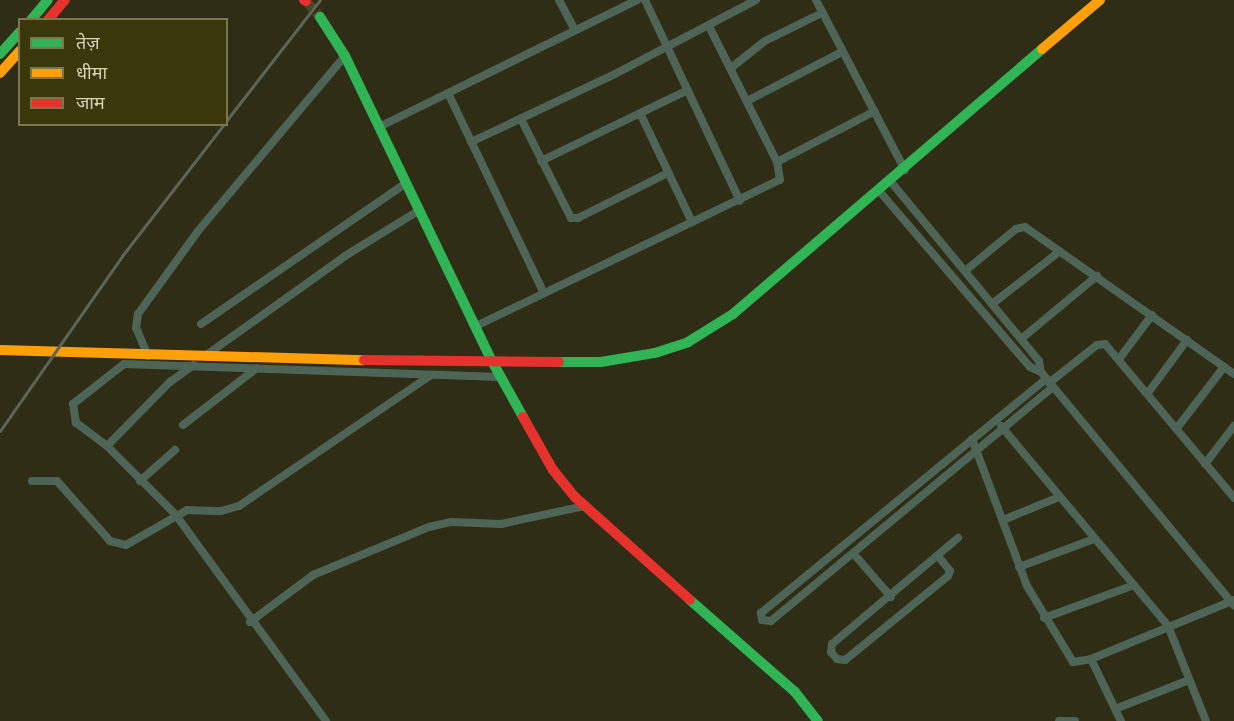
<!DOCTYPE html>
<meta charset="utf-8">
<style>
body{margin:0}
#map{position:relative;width:1234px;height:721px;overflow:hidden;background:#2f2d15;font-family:Lato,"Noto Sans Devanagari",sans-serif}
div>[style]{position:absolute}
.secondary-tunnel>*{height:10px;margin-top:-5px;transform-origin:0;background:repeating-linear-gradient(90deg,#48462d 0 10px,transparent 0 15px)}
.street>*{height:8px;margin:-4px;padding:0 4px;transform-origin:4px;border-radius:4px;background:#4e6457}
.fast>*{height:10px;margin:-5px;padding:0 5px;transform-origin:5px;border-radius:5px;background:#30b455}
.slow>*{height:10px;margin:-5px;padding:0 5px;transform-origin:5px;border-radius:5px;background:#ff9f0a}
.jam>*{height:10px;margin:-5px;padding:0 5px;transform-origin:5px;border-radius:5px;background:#e5322d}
.rail>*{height:3px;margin:-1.5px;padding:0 1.5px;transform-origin:1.5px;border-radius:1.5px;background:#5d6556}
span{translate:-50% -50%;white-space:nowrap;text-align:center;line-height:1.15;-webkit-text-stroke:4.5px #3a370a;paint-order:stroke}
.legend{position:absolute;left:18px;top:18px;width:210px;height:108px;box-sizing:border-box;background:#3a370a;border:2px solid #797650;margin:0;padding:8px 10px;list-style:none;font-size:18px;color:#d7d5b8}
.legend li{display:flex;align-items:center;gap:12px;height:30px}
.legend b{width:30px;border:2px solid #797650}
</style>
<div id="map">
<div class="secondary-tunnel">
<i style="left:306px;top:1px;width:21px;rotate:49deg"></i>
</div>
<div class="street">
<i style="left:559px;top:0;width:34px;rotate:62deg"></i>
<i style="left:645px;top:0;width:222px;rotate:64.7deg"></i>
<i style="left:816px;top:0;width:192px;rotate:62.4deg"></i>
<i style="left:731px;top:68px;width:43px;rotate:-38.5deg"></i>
<i style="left:765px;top:41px;width:64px;rotate:-26.2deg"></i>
<i style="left:448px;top:93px;width:222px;rotate:64.4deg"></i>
<i style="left:747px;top:101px;width:107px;rotate:-27.3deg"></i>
<i style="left:640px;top:113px;width:121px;rotate:64.5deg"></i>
<i style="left:521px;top:119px;width:111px;rotate:63.2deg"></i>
<i style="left:571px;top:218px;width:7px"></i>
<i style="left:578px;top:218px;width:101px;rotate:-26.6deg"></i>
<i style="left:379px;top:127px;width:288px;rotate:-26.2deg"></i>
<i style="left:471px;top:142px;width:159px;rotate:-25.3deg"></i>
<i style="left:615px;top:74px;width:159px;rotate:-27.7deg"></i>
<i style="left:541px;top:161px;width:163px;rotate:-25.8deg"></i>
<i style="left:777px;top:162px;width:110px;rotate:-27.5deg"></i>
<i style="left:891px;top:182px;width:232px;rotate:50.4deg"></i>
<i style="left:1039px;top:361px;width:11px;rotate:80deg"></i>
<i style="left:880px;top:192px;width:230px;rotate:49.4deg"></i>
<i style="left:1030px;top:367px;width:12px;rotate:24deg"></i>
<i style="left:1041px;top:372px;width:303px;rotate:50.4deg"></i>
<i style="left:965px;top:271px;width:66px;rotate:-39.5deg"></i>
<i style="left:1016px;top:229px;width:9px;rotate:-13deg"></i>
<i style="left:1025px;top:227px;width:256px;rotate:35.1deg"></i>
<i style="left:992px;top:304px;width:86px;rotate:-37.9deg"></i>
<i style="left:201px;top:324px;width:247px;rotate:-34.5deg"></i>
<i style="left:476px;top:326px;width:337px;rotate:-25.7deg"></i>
<i style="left:780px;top:180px;width:18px;rotate:-99deg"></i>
<i style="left:777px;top:162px;width:152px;rotate:-116.6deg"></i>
<i style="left:1021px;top:339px;width:99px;rotate:-39.7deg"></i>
<i style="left:148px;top:356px;width:30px;rotate:-113deg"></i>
<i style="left:136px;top:328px;width:14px;rotate:-82deg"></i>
<i style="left:138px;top:314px;width:102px;rotate:-54.1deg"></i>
<i style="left:198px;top:231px;width:229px;rotate:-50deg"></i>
<i style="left:205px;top:356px;width:172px;rotate:-35.5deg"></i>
<i style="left:345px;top:256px;width:86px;rotate:-31.7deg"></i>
<i style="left:1119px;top:359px;width:55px;rotate:-53.1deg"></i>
<i style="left:1046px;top:379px;width:369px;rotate:140.6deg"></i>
<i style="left:761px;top:613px;width:7px;rotate:82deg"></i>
<i style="left:762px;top:620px;width:9px;rotate:6deg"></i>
<i style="left:771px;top:621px;width:366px;rotate:-39.7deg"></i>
<i style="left:1049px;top:383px;width:61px;rotate:-38.4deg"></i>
<i style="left:1097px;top:345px;width:8px;rotate:-7deg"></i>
<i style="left:1105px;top:344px;width:201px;rotate:50deg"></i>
<i style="left:1148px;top:393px;width:66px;rotate:-53.7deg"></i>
<i style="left:183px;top:425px;width:93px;rotate:-37.6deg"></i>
<i style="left:1001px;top:426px;width:261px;rotate:50.1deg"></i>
<i style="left:1168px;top:626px;width:102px;rotate:68.2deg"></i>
<i style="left:1177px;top:428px;width:77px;rotate:-52.4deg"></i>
<i style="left:972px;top:439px;width:157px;rotate:69.5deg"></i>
<i style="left:1027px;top:586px;width:89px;rotate:58.8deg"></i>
<i style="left:1073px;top:662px;width:18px;rotate:-9deg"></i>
<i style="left:1091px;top:659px;width:155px;rotate:-22.4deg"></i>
<i style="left:107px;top:446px;width:90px;rotate:-45.5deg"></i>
<i style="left:170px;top:382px;width:29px;rotate:-36deg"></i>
<i style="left:1205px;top:464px;width:48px;rotate:-52.7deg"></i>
<i style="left:32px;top:481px;width:25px"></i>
<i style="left:57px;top:481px;width:80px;rotate:48.5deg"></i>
<i style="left:110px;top:541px;width:16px;rotate:14deg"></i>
<i style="left:126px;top:545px;width:70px;rotate:-29.8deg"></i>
<i style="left:187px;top:510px;width:34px;rotate:2deg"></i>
<i style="left:221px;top:511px;width:19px;rotate:-16deg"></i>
<i style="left:239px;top:506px;width:232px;rotate:-34.3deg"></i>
<i style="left:140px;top:481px;width:47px;rotate:-41.5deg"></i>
<i style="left:1003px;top:520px;width:61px;rotate:-22.3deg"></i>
<i style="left:853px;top:553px;width:58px;rotate:49.2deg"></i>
<i style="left:938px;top:556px;width:19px;rotate:51deg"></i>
<i style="left:950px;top:571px;width:5px;rotate:112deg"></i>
<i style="left:948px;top:576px;width:133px;rotate:140.8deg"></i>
<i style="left:845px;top:660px;width:8px;rotate:-173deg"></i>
<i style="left:837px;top:659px;width:9px;rotate:-131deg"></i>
<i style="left:831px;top:652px;width:8px;rotate:-83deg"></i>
<i style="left:832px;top:644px;width:165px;rotate:-40.1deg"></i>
<i style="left:1019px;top:567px;width:80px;rotate:-20.5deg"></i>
<i style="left:1044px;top:618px;width:96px;rotate:-20.1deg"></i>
<i style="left:250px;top:622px;width:79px;rotate:-36.7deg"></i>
<i style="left:313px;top:575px;width:126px;rotate:-22.5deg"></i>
<i style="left:429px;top:527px;width:23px;rotate:-13deg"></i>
<i style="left:451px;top:522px;width:50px;rotate:2.3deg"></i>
<i style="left:501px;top:524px;width:85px;rotate:-12.2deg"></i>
<i style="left:1091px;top:659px;width:69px;rotate:64.2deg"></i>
<i style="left:1115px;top:709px;width:79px;rotate:-21.4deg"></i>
<i style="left:326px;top:721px;width:255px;rotate:-126.1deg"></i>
<i style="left:176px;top:515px;width:98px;rotate:-135deg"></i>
<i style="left:107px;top:446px;width:39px;rotate:-143deg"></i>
<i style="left:76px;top:423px;width:19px;rotate:-99deg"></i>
<i style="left:73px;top:404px;width:65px;rotate:-38.1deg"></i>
<i style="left:124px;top:364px;width:376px;rotate:2deg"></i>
<i style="left:1059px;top:721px;width:16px"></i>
</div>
<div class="fast">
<i style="left:320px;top:17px;width:46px;rotate:57.3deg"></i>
<i style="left:345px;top:56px;width:341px;rotate:64.3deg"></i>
<i style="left:493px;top:363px;width:62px;rotate:60.9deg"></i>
<i style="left:31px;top:20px;width:26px;rotate:-50deg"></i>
<i style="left:0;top:54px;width:30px;rotate:-48deg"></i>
<i style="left:559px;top:362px;width:42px"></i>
<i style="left:601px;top:362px;width:55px;rotate:-9.5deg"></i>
<i style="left:655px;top:353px;width:35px;rotate:-18deg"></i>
<i style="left:688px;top:342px;width:53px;rotate:-31.9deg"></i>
<i style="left:733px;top:314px;width:407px;rotate:-40.6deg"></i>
<i style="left:690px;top:600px;width:140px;rotate:41.2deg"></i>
<i style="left:795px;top:692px;width:37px;rotate:52deg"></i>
</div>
<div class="slow">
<i style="left:1042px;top:49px;width:76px;rotate:-40.2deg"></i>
<i style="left:0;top:73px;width:30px;rotate:-48deg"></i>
<i style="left:0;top:350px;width:364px;rotate:1.6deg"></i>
</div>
<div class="jam">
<i style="left:304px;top:0;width:2px;rotate:27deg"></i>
<i style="left:48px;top:20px;width:26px;rotate:-50deg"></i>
<i style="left:364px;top:360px;width:195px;rotate:0.6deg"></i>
<i style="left:523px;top:417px;width:61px;rotate:60.5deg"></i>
<i style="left:553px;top:470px;width:35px;rotate:51deg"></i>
<i style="left:575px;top:497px;width:154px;rotate:41.8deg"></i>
</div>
<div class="rail">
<i style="left:226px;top:121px;width:153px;rotate:-52.2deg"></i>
<i style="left:0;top:431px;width:213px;rotate:-55.1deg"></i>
<i style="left:122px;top:256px;width:167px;rotate:-52.3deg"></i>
</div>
<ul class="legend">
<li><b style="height:8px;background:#30b455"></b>तेज़</li>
<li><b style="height:8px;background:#ff9f0a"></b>धीमा</li>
<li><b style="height:8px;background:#e5322d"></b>जाम</li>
</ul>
</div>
